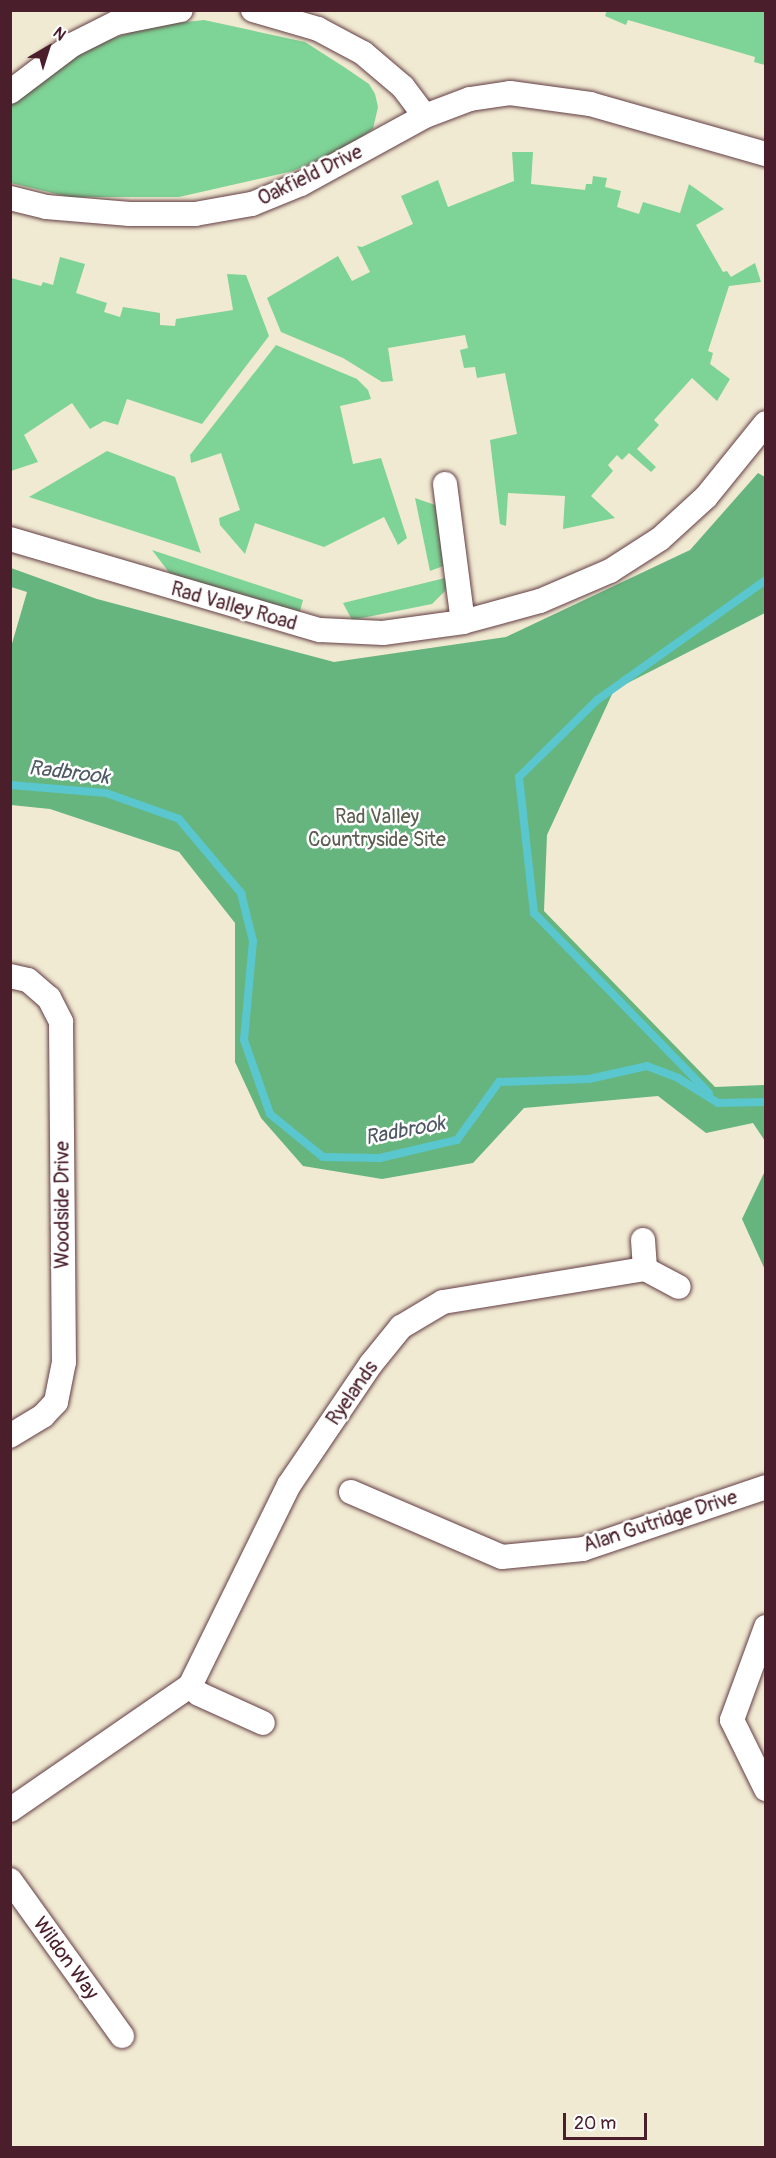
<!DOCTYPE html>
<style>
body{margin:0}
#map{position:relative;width:776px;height:2158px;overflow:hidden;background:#f1ead2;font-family:Pangolin,sans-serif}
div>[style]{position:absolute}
.green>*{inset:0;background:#7ed396}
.forest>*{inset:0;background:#66b57f}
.stream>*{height:8px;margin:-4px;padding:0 4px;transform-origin:4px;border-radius:4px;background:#59c7cd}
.roads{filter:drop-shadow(0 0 2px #633d44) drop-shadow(0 0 2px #633d44)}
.minor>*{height:24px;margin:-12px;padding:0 12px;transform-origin:12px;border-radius:12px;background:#fff}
span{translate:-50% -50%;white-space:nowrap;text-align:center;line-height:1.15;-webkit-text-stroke:5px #fff;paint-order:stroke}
.street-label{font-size:20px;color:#4a1f2b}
.park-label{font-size:20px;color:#5c5e50}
.water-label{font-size:21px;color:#4f5a64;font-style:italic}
.frame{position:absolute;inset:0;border:12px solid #4a1f2b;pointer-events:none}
.north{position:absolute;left:18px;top:18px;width:60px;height:60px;-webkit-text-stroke:4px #fff;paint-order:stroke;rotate:39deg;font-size:16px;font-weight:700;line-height:24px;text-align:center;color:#4a1f2b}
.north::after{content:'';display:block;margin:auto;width:21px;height:27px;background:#4a1f2b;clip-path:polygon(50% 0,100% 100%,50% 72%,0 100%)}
.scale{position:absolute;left:563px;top:2113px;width:84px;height:27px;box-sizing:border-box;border:3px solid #4a1f2b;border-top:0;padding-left:8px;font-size:18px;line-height:21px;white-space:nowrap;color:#4a1f2b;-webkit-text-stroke:4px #fff;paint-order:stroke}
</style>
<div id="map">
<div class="green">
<i style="clip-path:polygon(607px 10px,765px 11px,765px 65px,754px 62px,755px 57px,704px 42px,628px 20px,626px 25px,605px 16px)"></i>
<i style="clip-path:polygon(204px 20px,305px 42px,344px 67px,369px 84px,375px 94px,378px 107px,373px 129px,349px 146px,293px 171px,179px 197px,69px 197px,11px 183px,10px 104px,44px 75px,90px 46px,150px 26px)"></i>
<i style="clip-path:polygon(512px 152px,533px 152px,531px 184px,585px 190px,586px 184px,592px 184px,593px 176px,607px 178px,605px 187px,621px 191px,617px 207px,639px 214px,643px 202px,680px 213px,689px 184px,724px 209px,696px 225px,723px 272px,727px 271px,731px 277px,755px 263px,761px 282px,729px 286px,708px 351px,713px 353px,710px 364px,730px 379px,717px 401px,692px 378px,654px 420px,659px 425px,637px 449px,656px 467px,651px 472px,629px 453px,622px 460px,617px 455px,608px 465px,613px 471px,591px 496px,615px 518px,563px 529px,565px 496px,508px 493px,506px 526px,500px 524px,490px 440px,517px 434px,505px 373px,477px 378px,475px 367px,464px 368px,460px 350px,468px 348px,465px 335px,388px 348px,393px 381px,382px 382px,343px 358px,281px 332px,267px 298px,338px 256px,352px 281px,370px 272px,357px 246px,362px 247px,413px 224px,401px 196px,438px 180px,448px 207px,514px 181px)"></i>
<i style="clip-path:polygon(60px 257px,85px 264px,76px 293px,107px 303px,104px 312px,120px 317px,123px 307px,160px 313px,160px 325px,175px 326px,176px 319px,233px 310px,227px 274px,246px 275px,269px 336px,202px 424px,127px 399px,118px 425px,104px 421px,90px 429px,72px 403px,24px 435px,38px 462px,11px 471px,11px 278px,41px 286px,43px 282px,53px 285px)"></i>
<i style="clip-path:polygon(276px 345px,357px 379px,368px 390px,371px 399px,340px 406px,353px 464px,381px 458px,407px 538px,398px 545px,384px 517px,324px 547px,255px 523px,245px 554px,220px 525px,219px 518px,240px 510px,221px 453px,191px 463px,190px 455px)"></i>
<i style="clip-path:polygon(107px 451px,175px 477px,201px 553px,29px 497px)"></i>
<i style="clip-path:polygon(415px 498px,438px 506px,446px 565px,430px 571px)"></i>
<i style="clip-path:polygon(152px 550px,303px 600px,299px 615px,174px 579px)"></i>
<i style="clip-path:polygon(445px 578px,450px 580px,445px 591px,432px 604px,352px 620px,343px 603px)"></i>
</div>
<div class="forest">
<i style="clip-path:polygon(758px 473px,765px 477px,765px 613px,614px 690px,547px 835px,544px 911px,715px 1087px,765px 1085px,765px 1141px,753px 1123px,706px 1133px,658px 1096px,524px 1108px,473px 1163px,382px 1179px,303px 1166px,261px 1118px,235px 1062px,235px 923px,179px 852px,50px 809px,11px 805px,11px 647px,27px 592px,11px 587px,11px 568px,97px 599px,334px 662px,506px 637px,690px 550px)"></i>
<i style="clip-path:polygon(765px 1171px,766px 1171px,765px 1270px,742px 1219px)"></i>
</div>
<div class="stream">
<i style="left:10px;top:785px;width:96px;rotate:4.8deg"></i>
<i style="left:106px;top:793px;width:77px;rotate:19.6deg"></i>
<i style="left:179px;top:819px;width:97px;rotate:50deg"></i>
<i style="left:241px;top:893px;width:49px;rotate:76deg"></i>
<i style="left:253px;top:941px;width:99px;rotate:95.2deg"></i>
<i style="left:244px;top:1040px;width:78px;rotate:70.6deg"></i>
<i style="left:270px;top:1114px;width:68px;rotate:39.1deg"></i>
<i style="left:323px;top:1157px;width:57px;rotate:1deg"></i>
<i style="left:380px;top:1158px;width:79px;rotate:-13.2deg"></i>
<i style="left:457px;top:1140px;width:72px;rotate:-54.1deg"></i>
<i style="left:499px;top:1082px;width:90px;rotate:-1.9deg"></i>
<i style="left:589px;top:1079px;width:59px;rotate:-12.6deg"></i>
<i style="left:647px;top:1066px;width:33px;rotate:21deg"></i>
<i style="left:678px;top:1078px;width:47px;rotate:32deg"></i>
<i style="left:718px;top:1103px;width:48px;rotate:-1.2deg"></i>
<i style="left:709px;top:1093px;width:251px;rotate:-134.2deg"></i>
<i style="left:534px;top:913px;width:137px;rotate:-96.3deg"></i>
<i style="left:519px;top:777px;width:110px;rotate:-44.6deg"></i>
<i style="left:597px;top:700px;width:207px;rotate:-35.4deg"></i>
</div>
<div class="roads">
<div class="minor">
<i style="left:253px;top:10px;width:68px;rotate:16.3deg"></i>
<i style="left:318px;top:29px;width:51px;rotate:28.1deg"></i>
<i style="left:363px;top:53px;width:52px;rotate:40.4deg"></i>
<i style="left:403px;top:87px;width:36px;rotate:53deg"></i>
<i style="left:10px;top:92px;width:78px;rotate:-37.2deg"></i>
<i style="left:72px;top:45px;width:49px;rotate:-26.6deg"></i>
<i style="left:116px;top:23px;width:66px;rotate:-11.3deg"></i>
<i style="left:10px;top:198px;width:37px;rotate:14deg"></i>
<i style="left:46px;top:207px;width:84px;rotate:4.8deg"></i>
<i style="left:130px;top:214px;width:65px"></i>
<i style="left:195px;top:214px;width:58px;rotate:-10deg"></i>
<i style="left:252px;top:204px;width:53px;rotate:-22.2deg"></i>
<i style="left:301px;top:184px;width:141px;rotate:-28.7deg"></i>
<i style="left:425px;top:116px;width:48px;rotate:-20.7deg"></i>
<i style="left:470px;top:99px;width:40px;rotate:-8.5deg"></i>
<i style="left:510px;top:93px;width:81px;rotate:7.8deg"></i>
<i style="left:590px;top:104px;width:183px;rotate:15.9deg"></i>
<i style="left:445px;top:484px;width:139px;rotate:82.6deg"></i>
<i style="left:10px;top:539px;width:323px;rotate:16.4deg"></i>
<i style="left:320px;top:630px;width:63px;rotate:2.7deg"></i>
<i style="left:383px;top:633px;width:81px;rotate:-7.8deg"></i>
<i style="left:463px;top:622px;width:80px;rotate:-15.3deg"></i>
<i style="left:540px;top:601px;width:76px;rotate:-23.2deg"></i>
<i style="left:610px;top:571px;width:59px;rotate:-32.6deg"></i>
<i style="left:660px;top:539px;width:62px;rotate:-42.4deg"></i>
<i style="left:706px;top:497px;width:95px;rotate:-51deg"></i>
<i style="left:10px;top:976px;width:18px;rotate:13deg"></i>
<i style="left:28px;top:980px;width:28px;rotate:41deg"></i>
<i style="left:49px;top:998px;width:27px;rotate:63deg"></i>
<i style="left:61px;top:1022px;width:340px;rotate:89.5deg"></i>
<i style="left:64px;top:1362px;width:41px;rotate:101.3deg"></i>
<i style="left:56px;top:1402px;width:19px;rotate:133deg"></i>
<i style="left:43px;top:1416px;width:39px;rotate:149deg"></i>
<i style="left:643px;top:1240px;width:29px;rotate:86deg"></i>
<i style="left:351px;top:1492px;width:164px;rotate:23.3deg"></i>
<i style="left:502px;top:1557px;width:81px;rotate:-5.6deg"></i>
<i style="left:583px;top:1549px;width:193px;rotate:-18.7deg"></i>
<i style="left:766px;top:1627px;width:99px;rotate:110.1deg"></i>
<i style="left:732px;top:1720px;width:77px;rotate:63.8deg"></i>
<i style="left:190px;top:1686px;width:12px;rotate:42deg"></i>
<i style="left:199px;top:1694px;width:70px;rotate:24.4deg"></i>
<i style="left:10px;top:1810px;width:219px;rotate:-34.6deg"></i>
<i style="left:190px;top:1686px;width:224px;rotate:-63.8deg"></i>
<i style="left:289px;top:1485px;width:146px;rotate:-55.9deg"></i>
<i style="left:371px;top:1364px;width:48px;rotate:-51deg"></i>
<i style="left:401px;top:1327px;width:49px;rotate:-30.8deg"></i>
<i style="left:443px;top:1302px;width:205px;rotate:-9.3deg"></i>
<i style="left:645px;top:1269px;width:38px;rotate:28deg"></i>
<i style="left:10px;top:1880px;width:192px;rotate:54.3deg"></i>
</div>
</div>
<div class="street-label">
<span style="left:310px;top:175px;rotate:-26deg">Oakfield Drive</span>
<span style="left:234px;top:606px;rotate:16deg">Rad Valley Road</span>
<span style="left:62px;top:1205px;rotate:-90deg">Woodside Drive</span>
<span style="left:352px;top:1393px;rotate:-55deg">Ryelands</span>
<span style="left:660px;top:1521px;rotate:-18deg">Alan Gutridge Drive</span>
<span style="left:66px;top:1958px;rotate:54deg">Wildon Way</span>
</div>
<div class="park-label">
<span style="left:377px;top:828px">Rad Valley<br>Countryside Site</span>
</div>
<div class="water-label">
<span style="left:69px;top:773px;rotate:7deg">Radbrook</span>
<span style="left:405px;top:1131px;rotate:-11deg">Radbrook</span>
</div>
<div class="frame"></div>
<div class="north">N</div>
<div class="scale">20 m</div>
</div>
